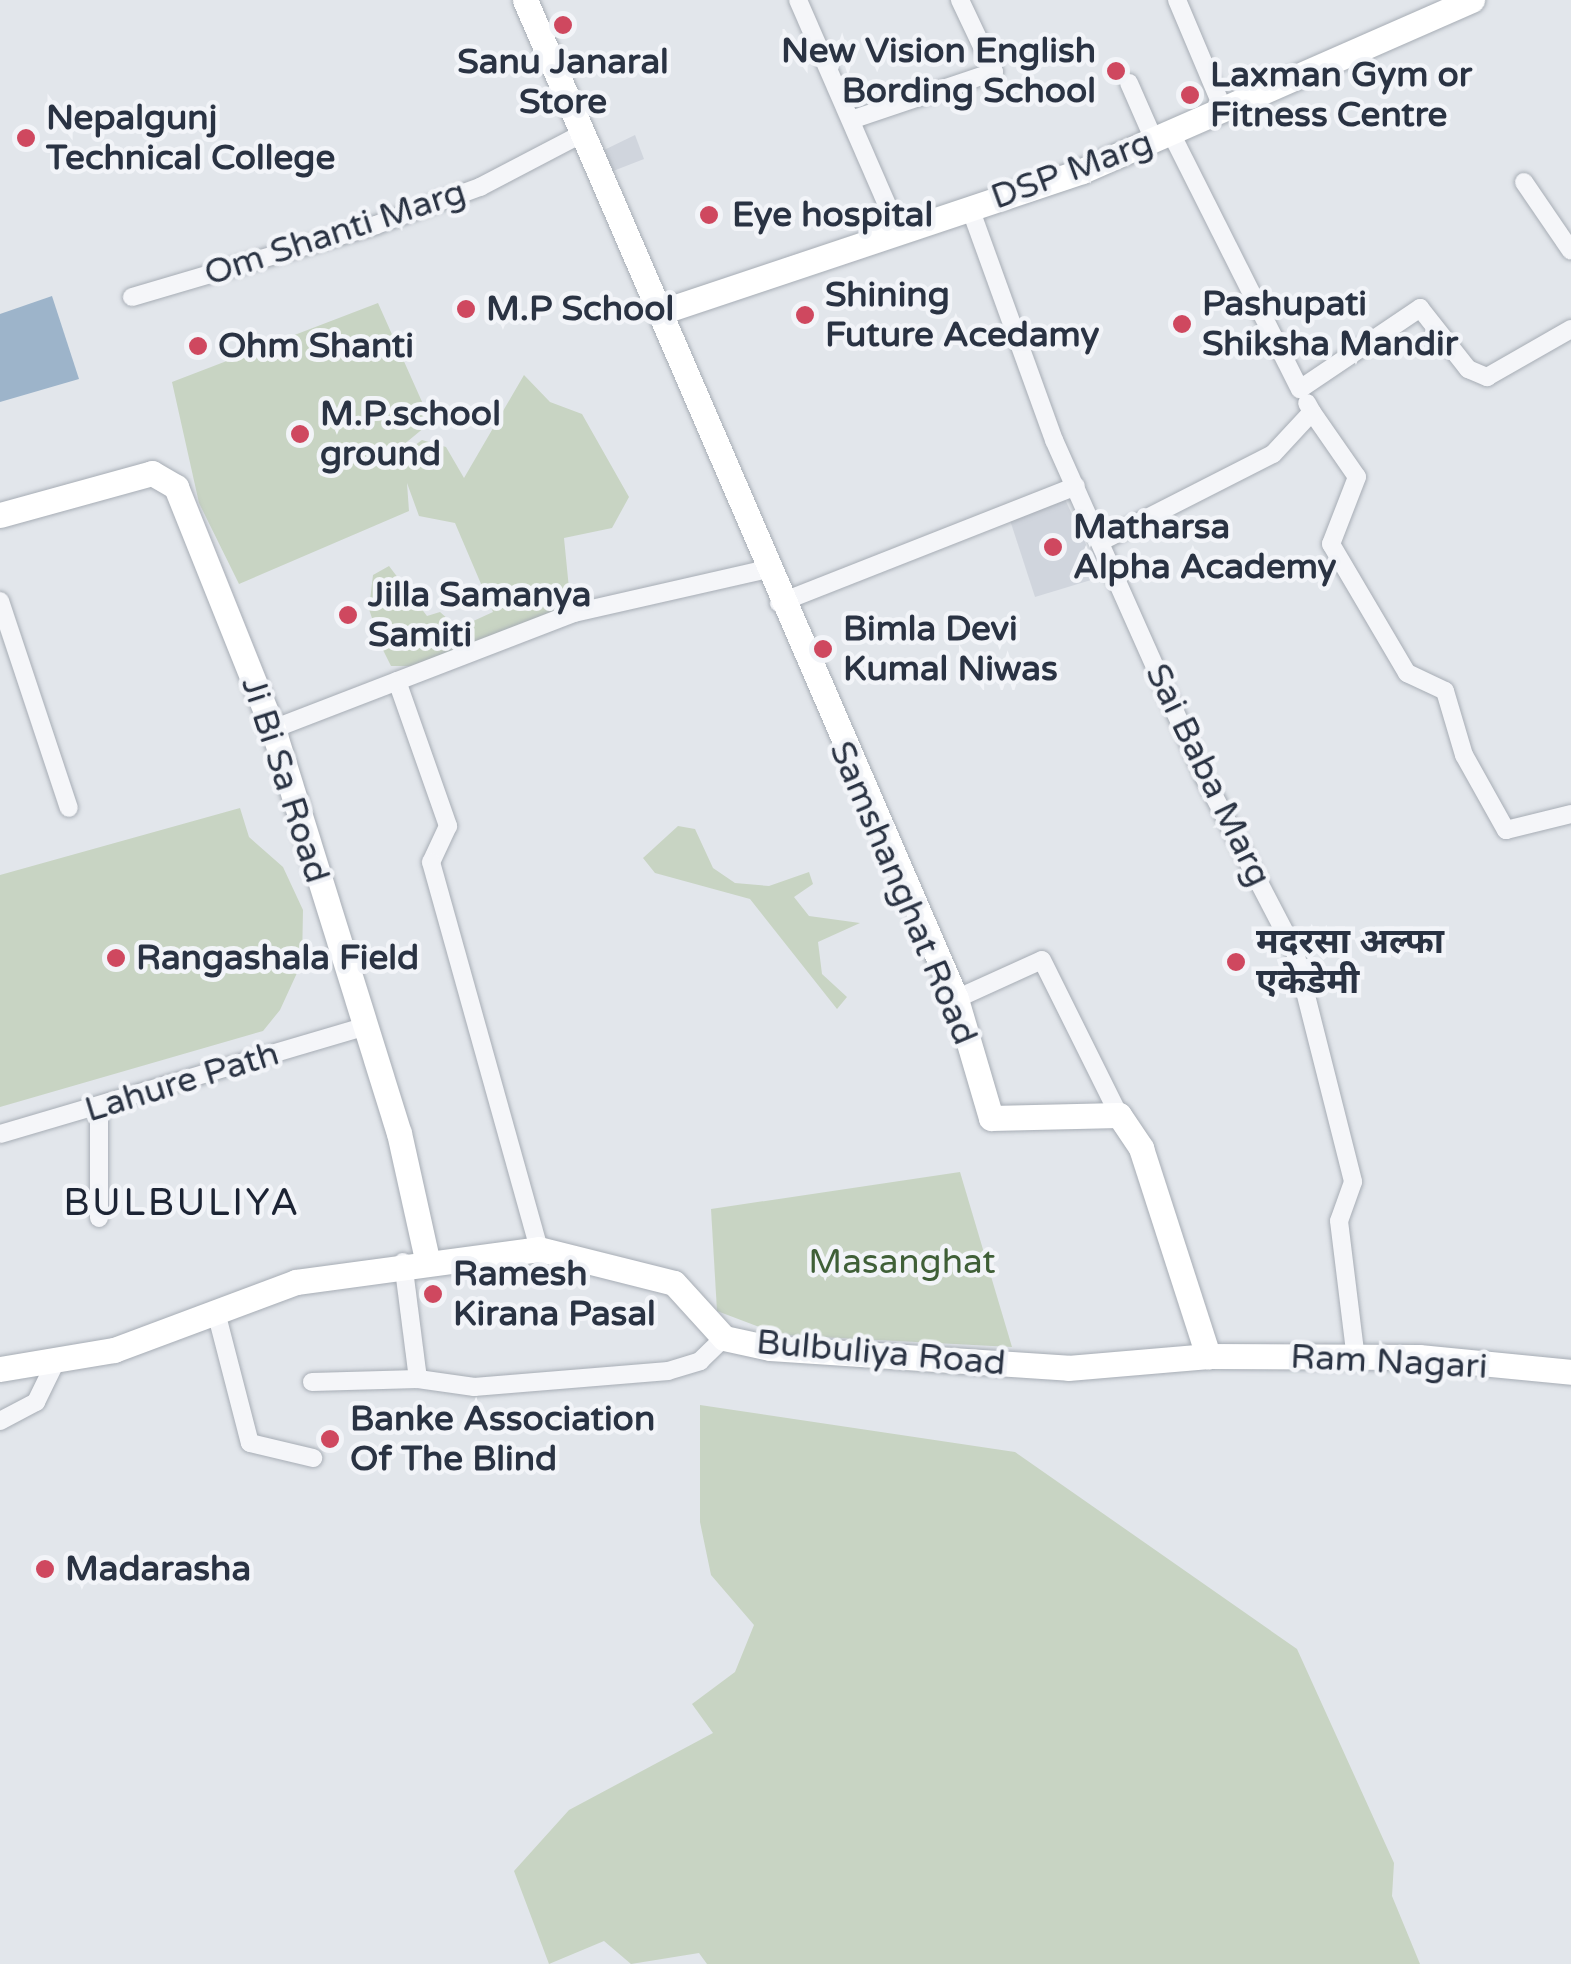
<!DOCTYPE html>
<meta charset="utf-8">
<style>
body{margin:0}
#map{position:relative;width:1571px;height:1964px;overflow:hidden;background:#e2e6eb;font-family:"Varela Round","Noto Sans Devanagari",sans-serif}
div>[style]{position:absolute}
.built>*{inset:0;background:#d0d5dd}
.green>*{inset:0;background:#c8d4c3}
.water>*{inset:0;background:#9db4ca}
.roads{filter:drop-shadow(0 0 2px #a7adb5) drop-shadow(0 0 2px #a7adb5)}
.street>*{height:18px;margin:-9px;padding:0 9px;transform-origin:9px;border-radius:9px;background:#f5f6f9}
.secondary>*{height:25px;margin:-12.5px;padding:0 12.5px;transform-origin:12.5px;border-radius:12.5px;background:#fff}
.dots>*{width:28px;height:28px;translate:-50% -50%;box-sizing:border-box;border:5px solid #f2f4f8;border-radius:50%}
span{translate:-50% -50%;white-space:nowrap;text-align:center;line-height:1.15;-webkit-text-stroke:9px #f2f4f8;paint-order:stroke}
.poi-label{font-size:35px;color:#2a3343;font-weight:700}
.right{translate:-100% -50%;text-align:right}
.left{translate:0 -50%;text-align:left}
.street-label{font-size:35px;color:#2a3343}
.park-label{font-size:35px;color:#3f5f37}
.neighbourhood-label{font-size:38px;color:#1c2434;letter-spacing:2.5px}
</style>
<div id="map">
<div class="built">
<i style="clip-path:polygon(635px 135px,644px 159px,608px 173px,602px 151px)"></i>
<i style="clip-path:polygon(1063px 495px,1101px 577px,1035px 597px,1009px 517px)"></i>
</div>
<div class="green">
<i style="clip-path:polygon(378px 303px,431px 422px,402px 446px,403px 454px,422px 440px,446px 447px,464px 478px,524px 375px,550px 402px,582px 414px,629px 497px,612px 528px,564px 538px,571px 609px,418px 666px,391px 666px,381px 646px,369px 609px,373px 575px,389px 566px,427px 616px,440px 612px,458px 628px,493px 612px,455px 523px,419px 516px,407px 483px,409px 511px,239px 584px,199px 503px,172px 382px)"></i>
<i style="clip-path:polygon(240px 808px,249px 837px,283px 867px,303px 910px,302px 962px,280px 1010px,263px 1031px,0 1107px,0 875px)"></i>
<i style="clip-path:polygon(678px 826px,695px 829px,713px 868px,735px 883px,769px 886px,809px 872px,813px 884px,794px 897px,809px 916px,860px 923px,818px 942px,822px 974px,847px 997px,837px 1009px,750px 899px,655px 873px,643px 858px)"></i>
<i style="clip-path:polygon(960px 1172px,1012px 1347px,781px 1335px,717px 1311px,711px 1209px)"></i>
<i style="clip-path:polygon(700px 1405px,1015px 1452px,1297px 1649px,1394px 1863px,1392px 1896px,1420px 1964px,707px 1964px,699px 1953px,631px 1964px,604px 1941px,549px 1964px,514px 1871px,569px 1810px,713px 1733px,692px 1704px,735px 1672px,754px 1625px,711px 1575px,700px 1522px)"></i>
</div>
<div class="water">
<i style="clip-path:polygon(52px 296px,79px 379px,0 402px,0 314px)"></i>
</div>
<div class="roads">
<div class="street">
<i style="left:798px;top:0;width:251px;rotate:66.5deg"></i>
<i style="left:1177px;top:0;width:121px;rotate:67.1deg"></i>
<i style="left:1129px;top:83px;width:62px;rotate:66.3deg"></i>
<i style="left:851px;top:120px;width:151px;rotate:-18.6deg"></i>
<i style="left:994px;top:72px;width:80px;rotate:-115.3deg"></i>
<i style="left:1171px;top:133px;width:287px;rotate:63.3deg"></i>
<i style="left:1300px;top:389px;width:145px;rotate:-34deg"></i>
<i style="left:1420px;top:308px;width:78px;rotate:51.8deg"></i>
<i style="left:1468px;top:369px;width:21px;rotate:23deg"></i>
<i style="left:1487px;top:377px;width:97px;rotate:-29.7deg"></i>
<i style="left:1524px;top:182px;width:83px;rotate:55.7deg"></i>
<i style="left:970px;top:208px;width:247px;rotate:70.1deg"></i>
<i style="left:1054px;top:440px;width:367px;rotate:66deg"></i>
<i style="left:1203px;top:775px;width:199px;rotate:62.5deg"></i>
<i style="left:1295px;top:952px;width:237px;rotate:75.8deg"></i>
<i style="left:1353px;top:1182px;width:41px;rotate:109.7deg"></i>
<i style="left:1339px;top:1221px;width:139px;rotate:83deg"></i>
<i style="left:132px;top:297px;width:254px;rotate:-16.4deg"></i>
<i style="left:376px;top:225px;width:111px;rotate:-20.1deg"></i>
<i style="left:480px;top:187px;width:119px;rotate:-27.6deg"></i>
<i style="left:1312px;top:412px;width:79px;rotate:55.3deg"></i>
<i style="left:1357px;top:477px;width:72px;rotate:111.2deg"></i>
<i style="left:1331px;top:544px;width:150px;rotate:59.5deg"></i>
<i style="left:1407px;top:673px;width:42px;rotate:25.3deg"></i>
<i style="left:1445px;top:691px;width:67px;rotate:73.5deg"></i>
<i style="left:1464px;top:755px;width:86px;rotate:60.8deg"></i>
<i style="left:1506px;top:830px;width:67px;rotate:-13.8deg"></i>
<i style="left:1100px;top:542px;width:194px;rotate:-27deg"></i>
<i style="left:1273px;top:454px;width:57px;rotate:-47.1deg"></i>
<i style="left:1312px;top:412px;width:10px;rotate:-119deg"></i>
<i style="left:0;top:601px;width:218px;rotate:71.6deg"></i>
<i style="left:779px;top:603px;width:319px;rotate:-21.5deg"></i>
<i style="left:397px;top:681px;width:154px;rotate:70.6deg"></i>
<i style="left:448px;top:826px;width:40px;rotate:115deg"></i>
<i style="left:431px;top:862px;width:402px;rotate:74.4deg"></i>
<i style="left:273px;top:729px;width:323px;rotate:-21.1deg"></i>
<i style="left:574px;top:613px;width:198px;rotate:-12.8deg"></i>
<i style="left:956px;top:999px;width:94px;rotate:-24.4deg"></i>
<i style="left:1042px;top:960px;width:173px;rotate:63.6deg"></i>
<i style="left:99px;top:1110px;width:108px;rotate:90deg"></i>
<i style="left:0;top:1134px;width:378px;rotate:-16.4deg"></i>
<i style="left:216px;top:1312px;width:135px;rotate:75.5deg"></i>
<i style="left:250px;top:1443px;width:65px;rotate:13.4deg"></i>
<i style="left:418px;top:1379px;width:57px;rotate:8.1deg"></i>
<i style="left:474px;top:1387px;width:195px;rotate:-4.7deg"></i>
<i style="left:668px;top:1371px;width:34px;rotate:-17deg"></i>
<i style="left:700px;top:1361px;width:33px;rotate:-44deg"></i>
<i style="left:312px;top:1382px;width:106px;rotate:-1.6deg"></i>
<i style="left:418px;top:1379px;width:118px;rotate:-97.3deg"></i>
<i style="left:0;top:1421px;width:41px;rotate:-27.8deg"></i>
<i style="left:36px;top:1402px;width:39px;rotate:-64deg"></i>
</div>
<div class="secondary">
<i style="left:525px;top:0;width:1088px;rotate:66.66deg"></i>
<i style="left:956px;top:999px;width:124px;rotate:73.6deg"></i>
<i style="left:991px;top:1118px;width:128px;rotate:-1.3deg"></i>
<i style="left:1119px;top:1115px;width:40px;rotate:56deg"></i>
<i style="left:1141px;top:1148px;width:219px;rotate:72.1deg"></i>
<i style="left:661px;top:312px;width:444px;rotate:-18.5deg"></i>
<i style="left:1082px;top:171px;width:426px;rotate:-23.7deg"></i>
<i style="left:0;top:515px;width:158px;rotate:-15.4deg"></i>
<i style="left:152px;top:473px;width:28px;rotate:30deg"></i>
<i style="left:176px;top:487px;width:261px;rotate:68.2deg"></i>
<i style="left:273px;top:729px;width:423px;rotate:72.7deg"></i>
<i style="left:399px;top:1133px;width:129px;rotate:77.5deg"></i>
<i style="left:0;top:1369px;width:116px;rotate:-9.5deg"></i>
<i style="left:114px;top:1350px;width:194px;rotate:-20.5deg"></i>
<i style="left:296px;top:1282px;width:245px;rotate:-7.7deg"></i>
<i style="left:539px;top:1249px;width:139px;rotate:14.1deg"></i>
<i style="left:674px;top:1283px;width:74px;rotate:47.7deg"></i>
<i style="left:724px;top:1338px;width:47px;rotate:12.3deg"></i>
<i style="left:770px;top:1348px;width:299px;rotate:3.8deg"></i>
<i style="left:1068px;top:1368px;width:141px;rotate:-4.9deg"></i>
<i style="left:1208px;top:1356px;width:211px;rotate:0.3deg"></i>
<i style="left:1419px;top:1357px;width:153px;rotate:5.6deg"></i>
</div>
</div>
<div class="dots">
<i style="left:563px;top:25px;background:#cf485f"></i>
<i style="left:1116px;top:71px;background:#cf485f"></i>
<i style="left:1190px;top:95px;background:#cf485f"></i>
<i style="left:26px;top:138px;background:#cf485f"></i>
<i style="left:709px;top:215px;background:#cf485f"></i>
<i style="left:466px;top:309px;background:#cf485f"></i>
<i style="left:805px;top:315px;background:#cf485f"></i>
<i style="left:1182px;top:324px;background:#cf485f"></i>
<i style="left:198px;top:346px;background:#cf485f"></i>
<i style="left:300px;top:434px;background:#cf485f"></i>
<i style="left:1053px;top:547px;background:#cf485f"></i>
<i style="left:348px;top:615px;background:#cf485f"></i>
<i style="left:823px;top:649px;background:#cf485f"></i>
<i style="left:116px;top:958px;background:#cf485f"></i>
<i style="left:1236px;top:962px;background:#cf485f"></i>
<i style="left:433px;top:1294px;background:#cf485f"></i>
<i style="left:330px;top:1439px;background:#cf485f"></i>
<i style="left:45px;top:1569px;background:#cf485f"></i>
</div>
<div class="poi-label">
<span class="right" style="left:1096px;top:71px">New Vision English<br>Bording School</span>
<span style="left:563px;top:82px">Sanu Janaral<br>Store</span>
<span class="left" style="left:1210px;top:95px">Laxman Gym or<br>Fitness Centre</span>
<span class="left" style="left:46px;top:138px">Nepalgunj<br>Technical College</span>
<span class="left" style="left:732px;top:215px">Eye hospital</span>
<span class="left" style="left:825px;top:315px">Shining<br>Future Acedamy</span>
<span class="left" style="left:1202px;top:324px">Pashupati<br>Shiksha Mandir</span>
<span class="left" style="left:486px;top:309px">M.P School</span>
<span class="left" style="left:218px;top:346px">Ohm Shanti</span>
<span class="left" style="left:320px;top:434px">M.P.school<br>ground</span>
<span class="left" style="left:1073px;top:547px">Matharsa<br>Alpha Academy</span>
<span class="left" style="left:368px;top:615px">Jilla Samanya<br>Samiti</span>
<span class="left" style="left:843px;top:649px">Bimla Devi<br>Kumal Niwas</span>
<span class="left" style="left:1256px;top:962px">मदरसा अल्फा<br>एकेडेमी</span>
<span class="left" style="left:136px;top:958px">Rangashala Field</span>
<span class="left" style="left:453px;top:1294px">Ramesh<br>Kirana Pasal</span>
<span class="left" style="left:350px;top:1439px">Banke Association<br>Of The Blind</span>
<span class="left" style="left:65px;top:1569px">Madarasha</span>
</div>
<div class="street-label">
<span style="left:1072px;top:170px;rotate:-20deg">DSP Marg</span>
<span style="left:335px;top:233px;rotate:-18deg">Om Shanti Marg</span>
<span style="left:1208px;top:775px;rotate:64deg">Sai Baba Marg</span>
<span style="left:285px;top:780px;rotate:72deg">Ji Bi Sa Road</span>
<span style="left:903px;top:893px;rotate:67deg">Samshanghat Road</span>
<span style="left:182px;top:1082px;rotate:-17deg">Lahure Path</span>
<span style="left:881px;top:1353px;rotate:5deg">Bulbuliya Road</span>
<span style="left:1389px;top:1362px;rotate:3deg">Ram Nagari</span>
</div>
<div class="park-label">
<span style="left:902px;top:1262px">Masanghat</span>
</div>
<div class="neighbourhood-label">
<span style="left:182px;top:1204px">BULBULIYA</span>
</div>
</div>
